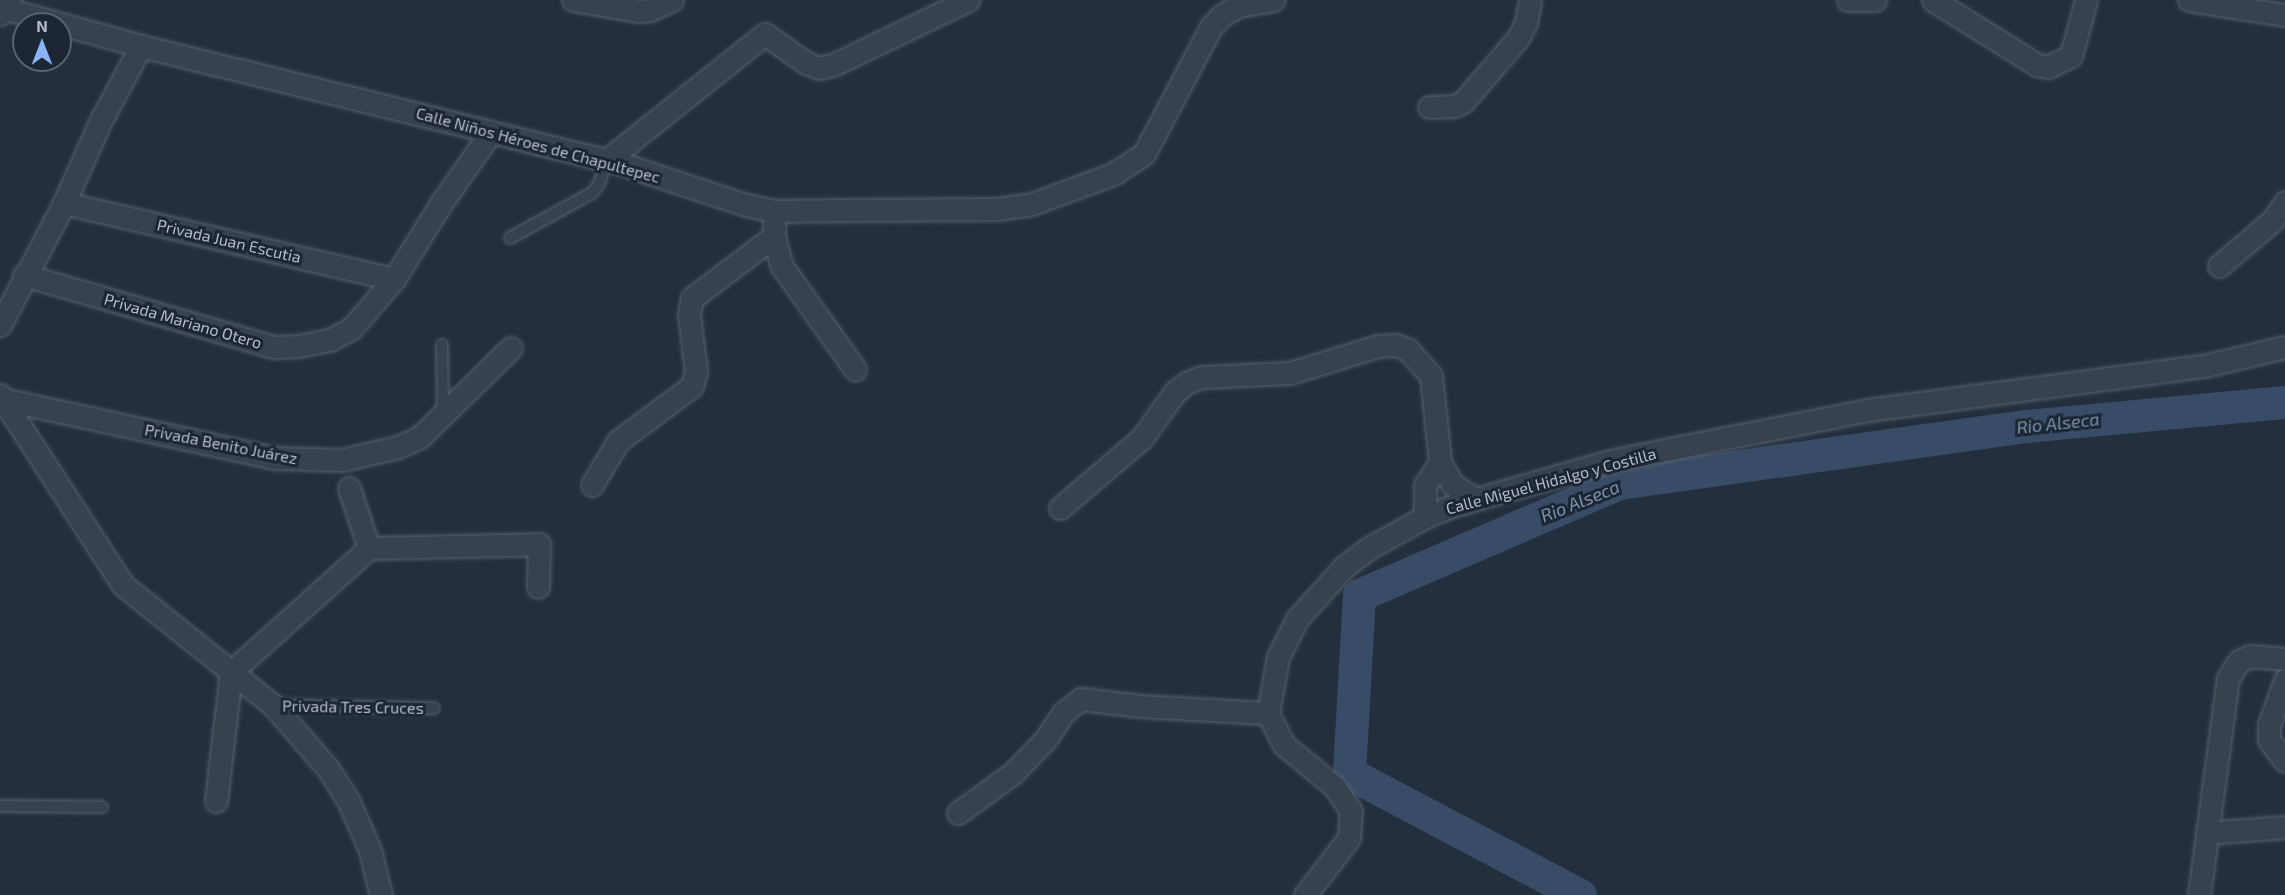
<!DOCTYPE html>
<meta charset="utf-8">
<style>
body{margin:0}
#map{position:relative;width:2285px;height:895px;overflow:hidden;background:#242f3e;font-family:"Exo 2",sans-serif}
div>[style]{position:absolute}
.river>*{height:33px;margin:-16.5px;padding:0 16.5px;transform-origin:16.5px;border-radius:16.5px;background:#394c67}
.roads{filter:drop-shadow(0 0 2px #565f6c) drop-shadow(0 0 2px #565f6c)}
.service>*{height:10px;margin:-5px;padding:0 5px;transform-origin:5px;border-radius:5px;background:#38414e}
.minor>*{height:21px;margin:-10.5px;padding:0 10.5px;transform-origin:10.5px;border-radius:10.5px;background:#38414e}
.tertiary>*{height:26px;margin:-13px;padding:0 13px;transform-origin:13px;border-radius:13px;background:#38414e}
span{translate:-50% -50%;white-space:nowrap;text-align:center;line-height:1.15;-webkit-text-stroke:6px #1d2633;paint-order:stroke}
.street-label{font-size:16px;color:#b4bcc9}
.water-label{font-size:18px;color:#7c92b1;font-style:italic}
.north{position:absolute;left:12px;top:12px;width:60px;height:60px;box-sizing:border-box;background:#1d2633;border:2px solid #59626f;border-radius:50%;rotate:0deg;font-size:16px;font-weight:700;line-height:24px;text-align:center;color:#b4bcc9}
.north::after{content:'';display:block;margin:auto;width:21px;height:27px;background:#8ab4f8;clip-path:polygon(50% 0,100% 100%,50% 72%,0 100%)}
</style>
<div id="map">
<div class="river">
<i style="left:1580px;top:895px;width:261px;rotate:-152.2deg"></i>
<i style="left:1349px;top:773px;width:178px;rotate:-86.8deg"></i>
<i style="left:1359px;top:595px;width:283px;rotate:-23.3deg"></i>
<i style="left:1619px;top:483px;width:411px;rotate:-8deg"></i>
<i style="left:2026px;top:426px;width:260px;rotate:-5.3deg"></i>
</div>
<div class="roads">
<div class="service">
<i style="left:510px;top:238px;width:94px;rotate:-28.8deg"></i>
<i style="left:592px;top:193px;width:11px;rotate:-52deg"></i>
<i style="left:599px;top:184px;width:25px;rotate:-72deg"></i>
<i style="left:442px;top:345px;width:69px;rotate:89.2deg"></i>
<i style="left:273px;top:705px;width:161px;rotate:1.1deg"></i>
<i style="left:0;top:806px;width:102px;rotate:0.6deg"></i>
</div>
<div class="minor">
<i style="left:573px;top:0;width:67px;rotate:9.5deg"></i>
<i style="left:639px;top:11px;width:11px;rotate:-5deg"></i>
<i style="left:650px;top:10px;width:24px;rotate:-24deg"></i>
<i style="left:1848px;top:0;width:27px"></i>
<i style="left:1933px;top:0;width:123px;rotate:32deg"></i>
<i style="left:2037px;top:65px;width:11px;rotate:10deg"></i>
<i style="left:2048px;top:67px;width:25px;rotate:-26deg"></i>
<i style="left:2071px;top:56px;width:58px;rotate:-75deg"></i>
<i style="left:2189px;top:0;width:97px;rotate:8.9deg"></i>
<i style="left:3px;top:8px;width:143px;rotate:15.4deg"></i>
<i style="left:141px;top:46px;width:495px;rotate:13.8deg"></i>
<i style="left:622px;top:164px;width:131px;rotate:18.3deg"></i>
<i style="left:746px;top:205px;width:29px;rotate:12deg"></i>
<i style="left:774px;top:211px;width:77px;rotate:-0.7deg"></i>
<i style="left:851px;top:210px;width:146px;rotate:-0.4deg"></i>
<i style="left:997px;top:209px;width:35px;rotate:-8deg"></i>
<i style="left:1032px;top:204px;width:86px;rotate:-20.3deg"></i>
<i style="left:1113px;top:174px;width:37px;rotate:-33deg"></i>
<i style="left:1144px;top:154px;width:144px;rotate:-62.2deg"></i>
<i style="left:1211px;top:27px;width:16px;rotate:-47deg"></i>
<i style="left:1222px;top:15px;width:19px;rotate:-28deg"></i>
<i style="left:1239px;top:6px;width:35px;rotate:-10deg"></i>
<i style="left:1429px;top:107px;width:25px;rotate:-2deg"></i>
<i style="left:1454px;top:106px;width:10px;rotate:-24deg"></i>
<i style="left:1463px;top:102px;width:84px;rotate:-49.3deg"></i>
<i style="left:1518px;top:38px;width:17px;rotate:-62deg"></i>
<i style="left:1526px;top:23px;width:23px;rotate:-80deg"></i>
<i style="left:607px;top:160px;width:202px;rotate:-38.6deg"></i>
<i style="left:765px;top:34px;width:50px;rotate:35.3deg"></i>
<i style="left:806px;top:63px;width:15px;rotate:20deg"></i>
<i style="left:820px;top:68px;width:16px;rotate:-15deg"></i>
<i style="left:835px;top:64px;width:148px;rotate:-25.7deg"></i>
<i style="left:64px;top:203px;width:339px;rotate:13deg"></i>
<i style="left:774px;top:223px;width:13px;rotate:90deg"></i>
<i style="left:774px;top:236px;width:30px;rotate:76deg"></i>
<i style="left:781px;top:265px;width:128px;rotate:54.6deg"></i>
<i style="left:2219px;top:266px;width:71px;rotate:-40.4deg"></i>
<i style="left:2273px;top:220px;width:22px;rotate:-56deg"></i>
<i style="left:24px;top:275px;width:260px;rotate:16.1deg"></i>
<i style="left:274px;top:347px;width:24px;rotate:-2deg"></i>
<i style="left:298px;top:346px;width:33px;rotate:-11deg"></i>
<i style="left:330px;top:340px;width:24px;rotate:-28deg"></i>
<i style="left:351px;top:329px;width:66px;rotate:-49.3deg"></i>
<i style="left:394px;top:279px;width:91px;rotate:-58.1deg"></i>
<i style="left:442px;top:202px;width:85px;rotate:-55deg"></i>
<i style="left:0;top:325px;width:138px;rotate:-62.3deg"></i>
<i style="left:64px;top:203px;width:89px;rotate:-66deg"></i>
<i style="left:100px;top:122px;width:86px;rotate:-61.7deg"></i>
<i style="left:0;top:395px;width:226px;rotate:57.1deg"></i>
<i style="left:123px;top:585px;width:192px;rotate:38.7deg"></i>
<i style="left:273px;top:705px;width:86px;rotate:49.3deg"></i>
<i style="left:329px;top:770px;width:36px;rotate:58deg"></i>
<i style="left:348px;top:800px;width:55px;rotate:66.3deg"></i>
<i style="left:370px;top:850px;width:46px;rotate:76.3deg"></i>
<i style="left:2px;top:399px;width:280px;rotate:12.2deg"></i>
<i style="left:276px;top:458px;width:66px;rotate:1.7deg"></i>
<i style="left:342px;top:460px;width:57px;rotate:-13.1deg"></i>
<i style="left:398px;top:447px;width:24px;rotate:-24deg"></i>
<i style="left:420px;top:437px;width:127px;rotate:-44.4deg"></i>
<i style="left:592px;top:485px;width:51px;rotate:-59.4deg"></i>
<i style="left:618px;top:441px;width:92px;rotate:-36.6deg"></i>
<i style="left:692px;top:386px;width:15px;rotate:-74deg"></i>
<i style="left:696px;top:372px;width:58px;rotate:-96.9deg"></i>
<i style="left:689px;top:314px;width:16px;rotate:-79deg"></i>
<i style="left:692px;top:298px;width:103px;rotate:-37.1deg"></i>
<i style="left:349px;top:488px;width:63px;rotate:71.6deg"></i>
<i style="left:1060px;top:508px;width:108px;rotate:-40.5deg"></i>
<i style="left:1142px;top:438px;width:57px;rotate:-54.3deg"></i>
<i style="left:1175px;top:392px;width:14px;rotate:-39deg"></i>
<i style="left:1186px;top:383px;width:17px;rotate:-21deg"></i>
<i style="left:1202px;top:377px;width:88px;rotate:-2.6deg"></i>
<i style="left:1290px;top:373px;width:92px;rotate:-17.1deg"></i>
<i style="left:1378px;top:346px;width:17px;rotate:-3deg"></i>
<i style="left:1395px;top:345px;width:13px;rotate:18deg"></i>
<i style="left:1407px;top:349px;width:36px;rotate:48deg"></i>
<i style="left:1431px;top:376px;width:86px;rotate:84deg"></i>
<i style="left:1440px;top:462px;width:26px;rotate:61deg"></i>
<i style="left:1453px;top:485px;width:27px;rotate:31deg"></i>
<i style="left:1425px;top:517px;width:32px;rotate:-90deg"></i>
<i style="left:1425px;top:485px;width:27px;rotate:-57deg"></i>
<i style="left:2285px;top:680px;width:48px;rotate:109.6deg"></i>
<i style="left:2269px;top:725px;width:15px;rotate:90deg"></i>
<i style="left:2269px;top:740px;width:26px;rotate:53deg"></i>
<i style="left:216px;top:801px;width:130px;rotate:-83.4deg"></i>
<i style="left:231px;top:672px;width:186px;rotate:-41.9deg"></i>
<i style="left:369px;top:548px;width:170px;rotate:-1.3deg"></i>
<i style="left:539px;top:544px;width:43px;rotate:91.3deg"></i>
<i style="left:958px;top:813px;width:68px;rotate:-36deg"></i>
<i style="left:1013px;top:773px;width:47px;rotate:-45.9deg"></i>
<i style="left:1046px;top:739px;width:31px;rotate:-57deg"></i>
<i style="left:1063px;top:713px;width:23px;rotate:-38deg"></i>
<i style="left:1081px;top:699px;width:60px;rotate:6.7deg"></i>
<i style="left:1141px;top:706px;width:127px;rotate:3.2deg"></i>
<i style="left:2207px;top:833px;width:78px;rotate:-4.4deg"></i>
<i style="left:1305px;top:895px;width:72px;rotate:-52.3deg"></i>
<i style="left:1349px;top:838px;width:27px;rotate:-86deg"></i>
<i style="left:1351px;top:811px;width:29px;rotate:-124deg"></i>
<i style="left:1335px;top:787px;width:66px;rotate:-140.5deg"></i>
<i style="left:1284px;top:745px;width:36px;rotate:-117deg"></i>
<i style="left:1268px;top:713px;width:57px;rotate:-79.9deg"></i>
<i style="left:1278px;top:657px;width:42px;rotate:-63.4deg"></i>
<i style="left:1297px;top:619px;width:72px;rotate:-47.8deg"></i>
<i style="left:1345px;top:566px;width:30px;rotate:-37deg"></i>
<i style="left:1369px;top:548px;width:64px;rotate:-29deg"></i>
<i style="left:1425px;top:517px;width:29px;rotate:-22deg"></i>
<i style="left:1452px;top:506px;width:164px;rotate:-15.9deg"></i>
<i style="left:1610px;top:461px;width:76px;rotate:-11.3deg"></i>
<i style="left:1685px;top:446px;width:187px;rotate:-11.1deg"></i>
<i style="left:1868px;top:410px;width:339px;rotate:-7.5deg"></i>
<i style="left:2204px;top:366px;width:83px;rotate:-13.2deg"></i>
<i style="left:2199px;top:895px;width:219px;rotate:-82.4deg"></i>
<i style="left:2228px;top:678px;width:20px;rotate:-57deg"></i>
<i style="left:2239px;top:661px;width:12px;rotate:-24deg"></i>
<i style="left:2250px;top:656px;width:35px;rotate:5deg"></i>
</div>
<div class="tertiary">
<i style="left:0;top:12px;width:14px;rotate:-56deg"></i>
</div>
</div>
<div class="street-label">
<span style="left:538px;top:145px;rotate:15deg">Calle Niños Héroes de Chapultepec</span>
<span style="left:229px;top:241px;rotate:13deg">Privada Juan Escutia</span>
<span style="left:183px;top:321px;rotate:16deg">Privada Mariano Otero</span>
<span style="left:221px;top:444px;rotate:11deg">Privada Benito Juárez</span>
<span style="left:1551px;top:481px;rotate:-15deg">Calle Miguel Hidalgo y Costilla</span>
<span style="left:353px;top:707px;rotate:1deg">Privada Tres Cruces</span>
</div>
<div class="water-label">
<span style="left:2058px;top:423px;rotate:-6deg">Rio Alseca</span>
<span style="left:1580px;top:501px;rotate:-22deg">Rio Alseca</span>
</div>
<div class="north">N</div>
</div>
